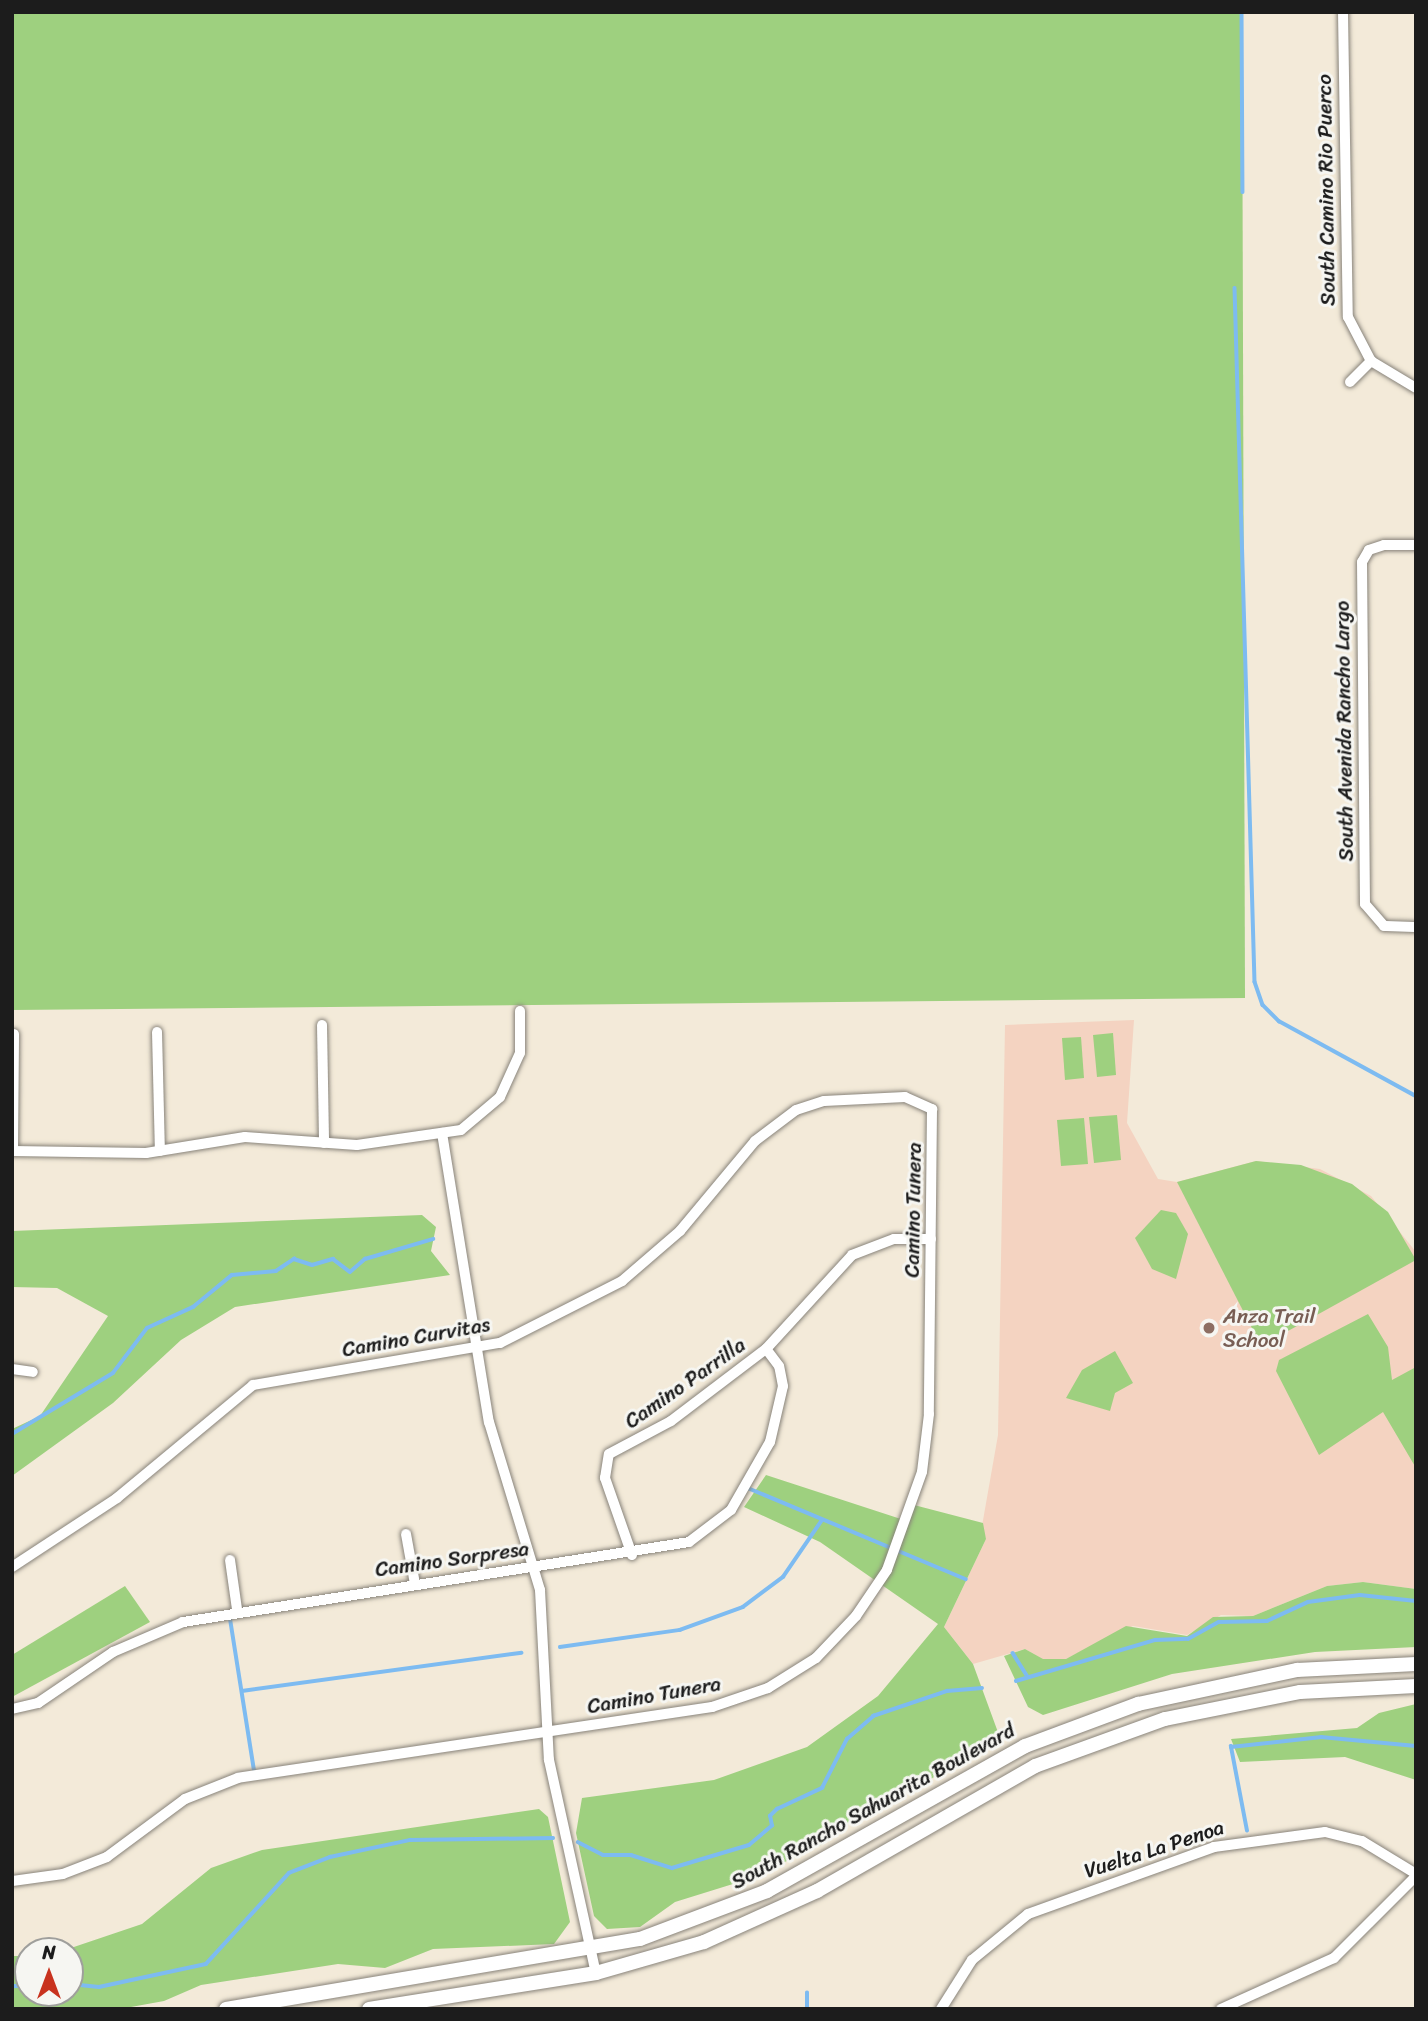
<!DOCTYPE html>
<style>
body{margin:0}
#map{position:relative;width:1428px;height:2021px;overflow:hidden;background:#f3ead9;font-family:Sriracha,sans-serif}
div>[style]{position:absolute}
.built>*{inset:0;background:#f4d3c1}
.green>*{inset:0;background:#9ed07f}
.stream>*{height:3.5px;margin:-1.75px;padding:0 1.75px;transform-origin:1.75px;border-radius:1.75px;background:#7dbbf1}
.roads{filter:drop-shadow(0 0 2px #88837a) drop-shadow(0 0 2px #88837a)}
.minor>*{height:10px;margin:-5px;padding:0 5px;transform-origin:5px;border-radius:5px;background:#fff}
.tertiary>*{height:14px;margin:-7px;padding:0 7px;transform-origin:7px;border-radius:7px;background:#fff}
.dots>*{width:19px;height:19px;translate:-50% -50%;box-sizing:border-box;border:4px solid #f6f6f2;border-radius:50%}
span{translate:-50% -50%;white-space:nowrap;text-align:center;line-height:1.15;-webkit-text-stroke:6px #f6f6f2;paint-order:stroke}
.street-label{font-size:21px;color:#1c1c1c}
.education-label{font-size:21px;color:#785e54}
.left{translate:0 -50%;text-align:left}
.frame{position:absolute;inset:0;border:14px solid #1c1c1c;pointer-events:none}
.north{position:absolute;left:14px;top:1937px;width:70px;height:70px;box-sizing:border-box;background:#f6f6f2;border:2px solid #9f9f9c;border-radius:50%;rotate:0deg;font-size:19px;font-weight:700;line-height:28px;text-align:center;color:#1c1c1c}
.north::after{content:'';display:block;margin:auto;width:24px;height:32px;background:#c8321e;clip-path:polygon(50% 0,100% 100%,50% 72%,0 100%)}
</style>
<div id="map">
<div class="built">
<i style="clip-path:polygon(1134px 1020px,1127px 1123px,1158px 1179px,1177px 1182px,1256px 1161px,1320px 1169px,1371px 1196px,1416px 1252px,1416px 1589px,1363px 1582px,1327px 1586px,1253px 1616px,1221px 1615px,1187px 1635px,1133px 1626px,1066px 1659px,1042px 1659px,1025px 1649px,973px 1664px,944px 1627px,986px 1539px,982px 1526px,998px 1435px,1005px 1025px)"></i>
</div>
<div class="green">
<i style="clip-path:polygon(12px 12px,1242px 12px,1245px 998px,12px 1010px)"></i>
<i style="clip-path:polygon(1113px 1033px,1116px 1075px,1097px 1077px,1093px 1035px)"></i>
<i style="clip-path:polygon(1081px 1037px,1084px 1078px,1065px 1080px,1062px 1038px)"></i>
<i style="clip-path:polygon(1117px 1115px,1121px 1160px,1094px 1163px,1089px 1117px)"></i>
<i style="clip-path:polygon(1084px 1118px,1088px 1164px,1061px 1166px,1057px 1120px)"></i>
<i style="clip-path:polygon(1256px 1161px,1301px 1165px,1352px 1184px,1388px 1212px,1416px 1260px,1268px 1342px,1257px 1338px,1177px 1182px)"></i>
<i style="clip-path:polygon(1161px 1210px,1176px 1213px,1188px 1234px,1176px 1279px,1152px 1269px,1135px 1238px)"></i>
<i style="clip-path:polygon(422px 1215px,436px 1227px,431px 1251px,450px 1275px,235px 1307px,181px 1340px,113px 1403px,12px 1476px,12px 1429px,40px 1416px,108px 1316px,57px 1288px,12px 1287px,12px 1231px)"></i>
<i style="clip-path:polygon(1368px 1314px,1388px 1347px,1392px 1380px,1416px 1367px,1416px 1468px,1383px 1412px,1319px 1455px,1276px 1371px,1279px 1360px)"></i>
<i style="clip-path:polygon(1115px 1351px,1133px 1383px,1115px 1393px,1110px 1411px,1066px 1398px,1082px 1370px)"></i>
<i style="clip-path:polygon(766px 1475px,907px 1521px,914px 1505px,983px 1523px,986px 1539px,944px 1627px,973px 1664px,999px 1735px,928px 1781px,876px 1798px,825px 1843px,749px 1879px,675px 1902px,640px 1927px,607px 1929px,594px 1916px,576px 1833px,582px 1798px,714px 1780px,807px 1747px,878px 1696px,938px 1624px,820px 1542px,744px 1507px)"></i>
<i style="clip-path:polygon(1363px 1582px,1416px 1589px,1416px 1647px,1315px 1652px,1172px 1674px,1043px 1715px,1028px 1707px,1004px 1656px,1025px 1649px,1043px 1659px,1066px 1659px,1126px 1626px,1187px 1636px,1213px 1617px,1253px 1616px,1327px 1586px)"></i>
<i style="clip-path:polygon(125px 1586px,150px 1622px,12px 1697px,12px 1655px)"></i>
<i style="clip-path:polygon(1416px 1704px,1416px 1780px,1345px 1757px,1240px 1762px,1231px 1739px,1357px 1728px,1379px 1713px)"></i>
<i style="clip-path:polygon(539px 1809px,548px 1817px,570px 1922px,554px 1944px,433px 1949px,385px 1968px,338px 1964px,201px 1985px,164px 2001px,120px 2009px,12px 2009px,12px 1956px,28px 1956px,28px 1993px,70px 1993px,70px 1951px,62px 1951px,142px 1924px,211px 1868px,262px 1850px)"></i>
</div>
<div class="stream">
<i style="left:1242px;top:12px;width:180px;rotate:89.7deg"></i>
<i style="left:1235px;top:288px;width:694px;rotate:88.35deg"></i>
<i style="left:1255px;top:982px;width:24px;rotate:71deg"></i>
<i style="left:1263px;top:1005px;width:23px;rotate:45deg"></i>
<i style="left:1279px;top:1021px;width:156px;rotate:28.7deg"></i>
<i style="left:12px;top:1434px;width:118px;rotate:-31.1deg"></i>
<i style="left:113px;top:1373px;width:56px;rotate:-52.9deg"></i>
<i style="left:147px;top:1328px;width:51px;rotate:-24.5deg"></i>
<i style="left:193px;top:1307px;width:50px;rotate:-39.4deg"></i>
<i style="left:232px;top:1275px;width:44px;rotate:-5.2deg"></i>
<i style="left:276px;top:1271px;width:22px;rotate:-34deg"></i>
<i style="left:294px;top:1259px;width:19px;rotate:18deg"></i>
<i style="left:312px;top:1265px;width:22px;rotate:-16deg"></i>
<i style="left:333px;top:1259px;width:21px;rotate:37deg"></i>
<i style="left:350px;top:1272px;width:20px;rotate:-41deg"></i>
<i style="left:365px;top:1259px;width:71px;rotate:-16.4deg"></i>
<i style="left:748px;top:1488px;width:236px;rotate:22.7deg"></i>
<i style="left:230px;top:1616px;width:159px;rotate:81deg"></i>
<i style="left:560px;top:1647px;width:121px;rotate:-8.1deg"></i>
<i style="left:680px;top:1630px;width:67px;rotate:-20.1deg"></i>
<i style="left:743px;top:1607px;width:50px;rotate:-36.9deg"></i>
<i style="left:783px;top:1577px;width:69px;rotate:-55.6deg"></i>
<i style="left:1013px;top:1653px;width:28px;rotate:58deg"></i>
<i style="left:1016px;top:1681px;width:145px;rotate:-16.4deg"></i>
<i style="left:1155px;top:1640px;width:33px;rotate:-2deg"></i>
<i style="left:1188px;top:1639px;width:35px;rotate:-29deg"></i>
<i style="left:1219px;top:1622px;width:48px;rotate:-1.2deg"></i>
<i style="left:1267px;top:1621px;width:45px;rotate:-24.9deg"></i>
<i style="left:1308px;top:1602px;width:52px;rotate:-7.7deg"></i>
<i style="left:1360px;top:1595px;width:56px;rotate:6.1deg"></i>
<i style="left:242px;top:1691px;width:282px;rotate:-7.8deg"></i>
<i style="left:1247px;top:1831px;width:86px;rotate:-100.8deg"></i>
<i style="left:1231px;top:1747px;width:91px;rotate:-6.3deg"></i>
<i style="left:1321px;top:1737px;width:95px;rotate:5.4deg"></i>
<i style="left:578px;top:1842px;width:28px;rotate:27deg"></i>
<i style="left:603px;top:1855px;width:28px"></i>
<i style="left:631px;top:1855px;width:43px;rotate:17.6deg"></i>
<i style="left:672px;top:1868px;width:80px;rotate:-16.6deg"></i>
<i style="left:749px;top:1845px;width:30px;rotate:-40deg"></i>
<i style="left:772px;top:1826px;width:10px;rotate:-101deg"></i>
<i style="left:770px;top:1816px;width:10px;rotate:-45deg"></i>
<i style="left:777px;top:1809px;width:50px;rotate:-25deg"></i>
<i style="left:822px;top:1788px;width:55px;rotate:-63deg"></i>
<i style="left:847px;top:1739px;width:35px;rotate:-41deg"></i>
<i style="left:873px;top:1716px;width:78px;rotate:-18.7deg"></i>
<i style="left:947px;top:1691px;width:35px;rotate:-5deg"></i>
<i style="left:70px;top:1984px;width:29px;rotate:6deg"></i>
<i style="left:99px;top:1987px;width:109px;rotate:-12.1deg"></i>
<i style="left:206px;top:1964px;width:123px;rotate:-47.6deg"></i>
<i style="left:289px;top:1873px;width:44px;rotate:-21.3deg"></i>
<i style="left:330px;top:1857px;width:82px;rotate:-12deg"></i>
<i style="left:410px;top:1840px;width:143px;rotate:-0.8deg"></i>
<i style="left:12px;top:1986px;width:16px"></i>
<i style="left:807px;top:2009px;width:16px;rotate:-90deg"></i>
</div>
<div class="roads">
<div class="minor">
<i style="left:1343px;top:12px;width:305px;rotate:89.1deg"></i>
<i style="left:1348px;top:317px;width:50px;rotate:62.4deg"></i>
<i style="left:1371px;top:361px;width:52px;rotate:31deg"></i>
<i style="left:1350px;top:382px;width:30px;rotate:-45deg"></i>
<i style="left:1416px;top:545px;width:32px;rotate:180deg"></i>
<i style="left:1384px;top:545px;width:16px;rotate:162deg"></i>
<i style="left:1369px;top:550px;width:14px;rotate:120deg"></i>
<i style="left:1362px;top:562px;width:342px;rotate:89.5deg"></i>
<i style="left:1365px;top:904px;width:29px;rotate:49deg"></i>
<i style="left:1384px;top:926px;width:32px;rotate:2deg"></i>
<i style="left:322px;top:1025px;width:118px;rotate:89deg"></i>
<i style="left:157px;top:1032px;width:119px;rotate:88.6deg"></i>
<i style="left:442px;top:1133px;width:293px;rotate:80.8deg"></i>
<i style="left:489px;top:1422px;width:176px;rotate:73.1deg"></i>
<i style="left:540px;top:1590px;width:170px;rotate:87deg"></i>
<i style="left:549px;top:1760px;width:218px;rotate:77.6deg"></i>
<i style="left:12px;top:1151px;width:134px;rotate:0.9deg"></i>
<i style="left:146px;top:1153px;width:100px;rotate:-9.2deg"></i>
<i style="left:245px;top:1137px;width:112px;rotate:4.1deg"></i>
<i style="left:357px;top:1145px;width:105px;rotate:-8.2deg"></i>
<i style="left:461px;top:1130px;width:51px;rotate:-40.2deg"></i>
<i style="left:500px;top:1097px;width:48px;rotate:-65.6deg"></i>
<i style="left:520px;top:1053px;width:42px;rotate:-90deg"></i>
<i style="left:13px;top:1151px;width:117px;rotate:-89.5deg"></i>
<i style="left:12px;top:1369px;width:21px;rotate:8deg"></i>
<i style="left:406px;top:1534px;width:51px;rotate:79.8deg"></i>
<i style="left:632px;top:1555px;width:82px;rotate:-109.3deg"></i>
<i style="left:605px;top:1478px;width:24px;rotate:-81deg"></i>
<i style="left:609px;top:1454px;width:70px;rotate:-28deg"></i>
<i style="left:671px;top:1421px;width:119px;rotate:-37.2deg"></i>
<i style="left:766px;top:1349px;width:127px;rotate:-47.5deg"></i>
<i style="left:852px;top:1255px;width:45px;rotate:-20.9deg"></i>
<i style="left:894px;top:1239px;width:37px"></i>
<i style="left:230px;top:1560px;width:49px;rotate:81.9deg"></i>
<i style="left:12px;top:1567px;width:126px;rotate:-33.3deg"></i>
<i style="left:117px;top:1498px;width:177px;rotate:-39.7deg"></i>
<i style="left:253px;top:1385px;width:251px;rotate:-9.7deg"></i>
<i style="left:500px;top:1343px;width:137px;rotate:-26.9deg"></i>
<i style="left:622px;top:1281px;width:77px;rotate:-40.8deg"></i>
<i style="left:680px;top:1231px;width:117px;rotate:-50.2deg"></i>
<i style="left:755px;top:1141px;width:51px;rotate:-37.1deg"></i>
<i style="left:796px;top:1110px;width:29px;rotate:-18deg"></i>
<i style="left:824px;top:1101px;width:81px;rotate:-2.8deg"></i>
<i style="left:905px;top:1097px;width:30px;rotate:24deg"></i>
<i style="left:932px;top:1109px;width:305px;rotate:90.6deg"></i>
<i style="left:929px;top:1414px;width:58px;rotate:96.9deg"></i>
<i style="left:922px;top:1472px;width:104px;rotate:109.7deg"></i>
<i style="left:887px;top:1570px;width:55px;rotate:124deg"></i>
<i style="left:856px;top:1616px;width:58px;rotate:133.6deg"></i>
<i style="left:816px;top:1658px;width:57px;rotate:148deg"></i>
<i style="left:768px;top:1688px;width:59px;rotate:161.3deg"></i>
<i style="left:712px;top:1707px;width:479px;rotate:171.5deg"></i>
<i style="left:238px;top:1778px;width:57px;rotate:158.4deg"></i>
<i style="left:185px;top:1799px;width:97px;rotate:143.4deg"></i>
<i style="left:107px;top:1857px;width:47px;rotate:158.9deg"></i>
<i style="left:63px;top:1874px;width:51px;rotate:172.2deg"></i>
<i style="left:12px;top:1709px;width:27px;rotate:-13deg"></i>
<i style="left:38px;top:1703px;width:91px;rotate:-34.2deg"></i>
<i style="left:113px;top:1652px;width:76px;rotate:-23.2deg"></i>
<i style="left:183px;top:1622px;width:512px;rotate:-8.98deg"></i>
<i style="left:689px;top:1542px;width:53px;rotate:-37.3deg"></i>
<i style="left:731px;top:1510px;width:78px;rotate:-60.2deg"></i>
<i style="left:770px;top:1442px;width:57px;rotate:-76.9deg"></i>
<i style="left:783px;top:1386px;width:20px;rotate:-101deg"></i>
<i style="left:779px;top:1366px;width:21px;rotate:-127deg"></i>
<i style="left:941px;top:2009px;width:58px;rotate:-57.7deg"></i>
<i style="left:972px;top:1960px;width:72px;rotate:-39.4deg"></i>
<i style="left:1028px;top:1914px;width:198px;rotate:-19.8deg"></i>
<i style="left:1214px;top:1847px;width:112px;rotate:-7.7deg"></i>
<i style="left:1325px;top:1832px;width:38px;rotate:14deg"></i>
<i style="left:1362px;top:1841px;width:63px;rotate:31.4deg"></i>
<i style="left:1221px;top:2009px;width:124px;rotate:-24.3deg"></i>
<i style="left:1334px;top:1958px;width:116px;rotate:-45deg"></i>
</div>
<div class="tertiary">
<i style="left:226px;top:2009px;width:420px;rotate:-9.6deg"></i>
<i style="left:640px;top:1939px;width:136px;rotate:-20.7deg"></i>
<i style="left:767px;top:1891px;width:296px;rotate:-29.3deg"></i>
<i style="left:1025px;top:1746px;width:121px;rotate:-20.4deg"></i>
<i style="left:1138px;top:1704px;width:163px;rotate:-12.1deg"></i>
<i style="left:1297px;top:1670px;width:119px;rotate:-2.9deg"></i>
<i style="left:369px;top:2009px;width:230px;rotate:-9deg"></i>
<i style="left:596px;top:1973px;width:112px;rotate:-16deg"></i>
<i style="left:704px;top:1942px;width:124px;rotate:-24.3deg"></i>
<i style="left:817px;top:1891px;width:251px;rotate:-29.8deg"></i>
<i style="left:1035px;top:1766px;width:138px;rotate:-19.9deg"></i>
<i style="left:1165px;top:1719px;width:138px;rotate:-11.3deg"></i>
<i style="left:1300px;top:1692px;width:116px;rotate:-3deg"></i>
</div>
</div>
<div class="dots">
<i style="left:1209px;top:1328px;background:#8d6e63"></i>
</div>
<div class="street-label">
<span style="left:1326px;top:190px;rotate:-91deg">South Camino Rio Puerco</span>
<span style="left:1344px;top:731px;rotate:-91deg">South Avenida Rancho Largo</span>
<span style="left:913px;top:1210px;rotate:-89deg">Camino Tunera</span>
<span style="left:416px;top:1337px;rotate:-10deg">Camino Curvitas</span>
<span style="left:685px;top:1383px;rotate:-35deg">Camino Parrilla</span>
<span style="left:452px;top:1559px;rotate:-8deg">Camino Sorpresa</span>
<span style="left:654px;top:1695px;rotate:-10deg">Camino Tunera</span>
<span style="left:873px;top:1806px;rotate:-29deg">South Rancho Sahuarita Boulevard</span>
<span style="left:1154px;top:1849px;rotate:-18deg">Vuelta La Penoa</span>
</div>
<div class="education-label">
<span class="left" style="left:1223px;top:1328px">Anza Trail<br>School</span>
</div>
<div class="frame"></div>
<div class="north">N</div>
</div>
